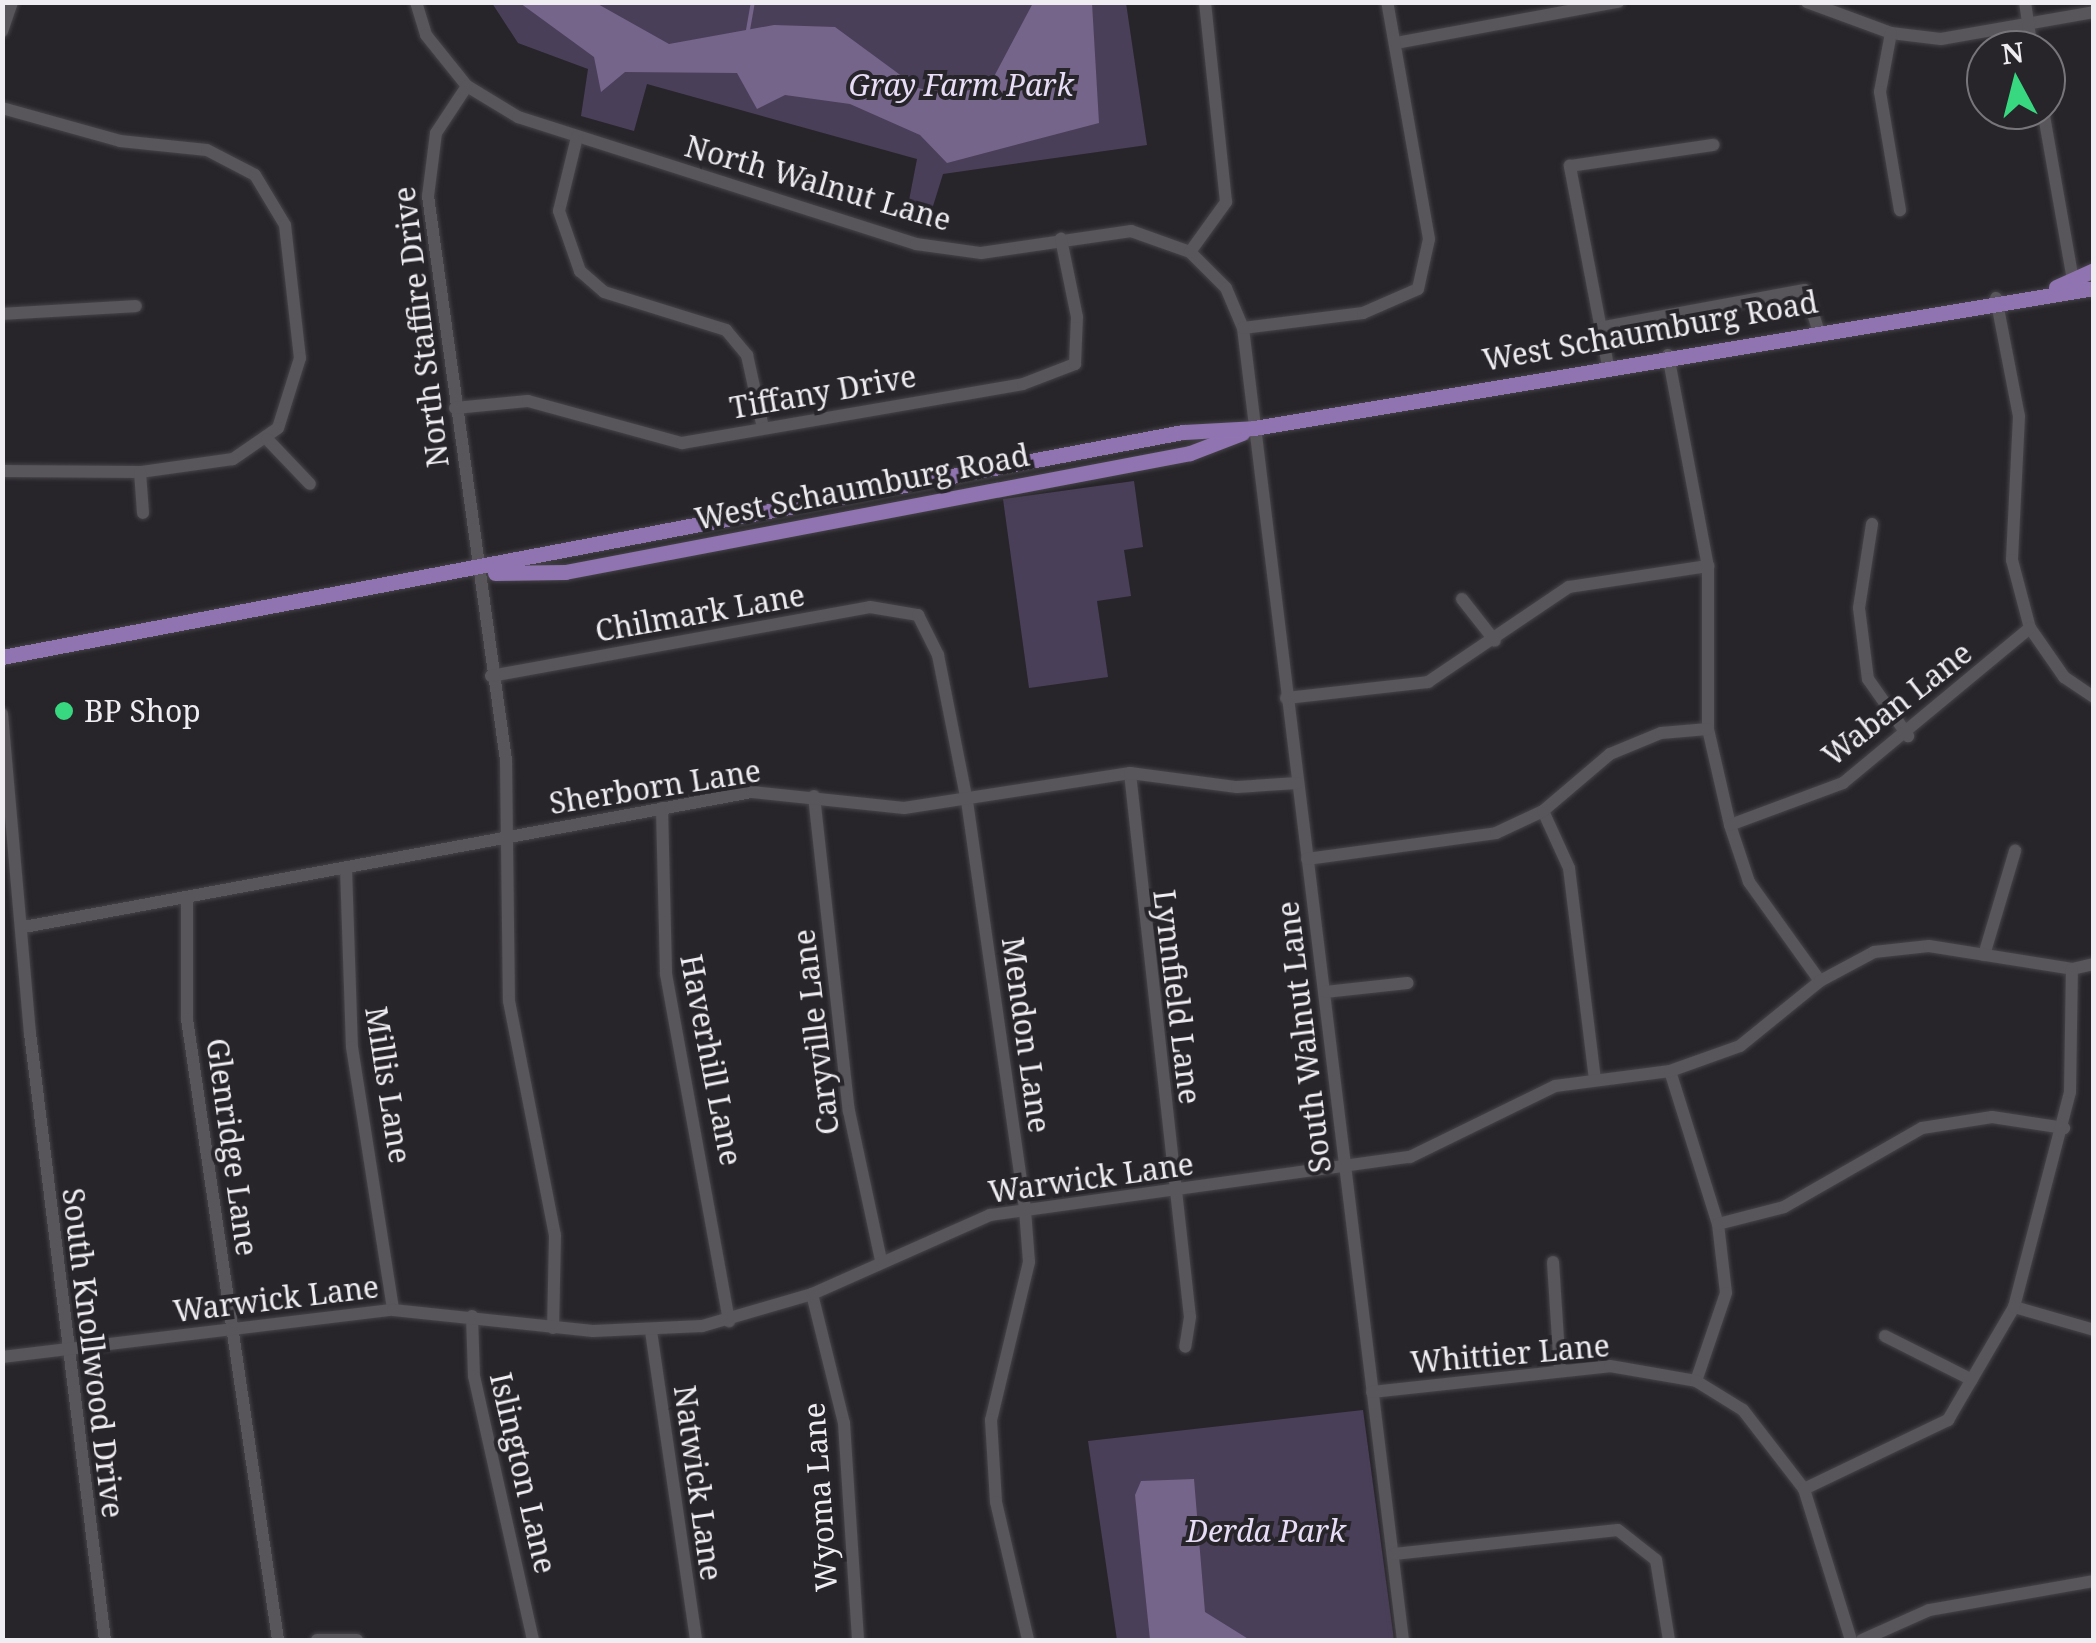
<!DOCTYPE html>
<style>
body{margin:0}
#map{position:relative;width:2096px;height:1643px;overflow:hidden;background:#27252a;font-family:"Noto Serif",serif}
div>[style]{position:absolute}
.green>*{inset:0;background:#4a3f59}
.water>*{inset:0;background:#75658a}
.stream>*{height:4px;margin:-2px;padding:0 2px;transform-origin:2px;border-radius:2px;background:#75658a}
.roads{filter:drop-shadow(0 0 2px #464448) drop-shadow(0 0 2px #464448)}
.minor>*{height:12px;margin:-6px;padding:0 6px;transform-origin:6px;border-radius:6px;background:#58555b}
.major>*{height:15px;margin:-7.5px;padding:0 7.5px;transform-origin:7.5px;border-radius:7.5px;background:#9074b2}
.dots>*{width:28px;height:28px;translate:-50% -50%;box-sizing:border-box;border:5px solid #27252a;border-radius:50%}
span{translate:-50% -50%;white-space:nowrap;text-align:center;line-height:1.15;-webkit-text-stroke:8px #27252a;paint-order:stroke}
.park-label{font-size:30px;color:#e7ddf6;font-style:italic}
.street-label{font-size:30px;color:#efedf1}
.poi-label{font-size:30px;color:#efedf1}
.left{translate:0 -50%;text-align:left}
.frame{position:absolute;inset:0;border:5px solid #efedf1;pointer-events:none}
.north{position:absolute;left:1966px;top:30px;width:100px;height:100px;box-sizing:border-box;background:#27252a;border:2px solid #77757a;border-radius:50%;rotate:353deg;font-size:28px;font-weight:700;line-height:40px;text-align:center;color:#efedf1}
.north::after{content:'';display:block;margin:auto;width:35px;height:45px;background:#37d880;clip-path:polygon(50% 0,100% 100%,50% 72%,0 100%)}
</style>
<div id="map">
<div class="green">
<i style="clip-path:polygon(492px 3px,1126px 3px,1147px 145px,943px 174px,928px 222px,906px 216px,917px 159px,647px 84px,634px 131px,581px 116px,588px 69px,518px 43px)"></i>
<i style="clip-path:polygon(1134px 481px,1143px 547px,1124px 550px,1131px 596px,1097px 601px,1108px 677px,1029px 688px,1003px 499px)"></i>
<i style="clip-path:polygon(1363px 1410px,1394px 1640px,1117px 1640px,1088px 1441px)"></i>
</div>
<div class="water">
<i style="clip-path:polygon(520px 3px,596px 3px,669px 44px,774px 25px,835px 27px,918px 88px,946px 95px,989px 86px,1033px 3px,1092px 3px,1099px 123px,947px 163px,920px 135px,850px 104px,785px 95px,757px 109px,737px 73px,625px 72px,601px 92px,594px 57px)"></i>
<i style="clip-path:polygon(1194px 1479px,1205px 1612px,1250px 1640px,1150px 1640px,1135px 1495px,1141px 1481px)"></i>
</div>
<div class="stream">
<i style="left:748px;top:30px;width:28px;rotate:-80deg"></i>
</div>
<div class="roads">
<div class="minor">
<i style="left:416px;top:2px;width:34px;rotate:73deg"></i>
<i style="left:426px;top:35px;width:65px;rotate:51.2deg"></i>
<i style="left:467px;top:86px;width:60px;rotate:31.3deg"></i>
<i style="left:518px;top:117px;width:418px;rotate:17.7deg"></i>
<i style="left:916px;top:244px;width:66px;rotate:7.9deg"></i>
<i style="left:981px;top:253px;width:152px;rotate:-8.3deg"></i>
<i style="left:1131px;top:231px;width:63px;rotate:19.6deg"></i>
<i style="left:1190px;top:252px;width:51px;rotate:45deg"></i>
<i style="left:1226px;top:288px;width:43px;rotate:67deg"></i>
<i style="left:1243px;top:328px;width:1322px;rotate:83.05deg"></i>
<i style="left:1807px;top:2px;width:90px;rotate:20.3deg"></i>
<i style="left:1891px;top:33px;width:50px;rotate:6.8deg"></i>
<i style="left:1941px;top:39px;width:155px;rotate:-10deg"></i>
<i style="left:2025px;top:2px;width:49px;rotate:81.7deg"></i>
<i style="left:2px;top:31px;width:31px;rotate:-71deg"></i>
<i style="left:1891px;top:33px;width:60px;rotate:100.6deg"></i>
<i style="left:1880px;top:92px;width:120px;rotate:80.4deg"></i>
<i style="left:1396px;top:43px;width:226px;rotate:-10.5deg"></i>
<i style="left:467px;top:86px;width:56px;rotate:123.4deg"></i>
<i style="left:436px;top:133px;width:64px;rotate:97.2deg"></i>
<i style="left:428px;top:196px;width:569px;rotate:82.13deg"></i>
<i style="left:506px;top:760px;width:241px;rotate:89.3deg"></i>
<i style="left:509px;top:1001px;width:238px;rotate:78.9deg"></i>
<i style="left:555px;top:1235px;width:93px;rotate:91.2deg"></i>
<i style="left:2px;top:108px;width:123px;rotate:15.6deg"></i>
<i style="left:120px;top:141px;width:87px;rotate:5.9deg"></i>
<i style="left:207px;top:150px;width:54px;rotate:27.5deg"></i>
<i style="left:255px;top:175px;width:58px;rotate:59deg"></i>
<i style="left:285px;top:225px;width:134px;rotate:83.6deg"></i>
<i style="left:300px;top:358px;width:73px;rotate:107.4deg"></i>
<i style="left:278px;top:428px;width:55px;rotate:145.4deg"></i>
<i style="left:233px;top:459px;width:94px;rotate:172deg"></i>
<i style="left:140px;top:472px;width:138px;rotate:-179.6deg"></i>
<i style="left:2043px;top:110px;width:167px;rotate:80deg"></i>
<i style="left:577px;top:137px;width:76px;rotate:103.7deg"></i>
<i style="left:559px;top:211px;width:64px;rotate:70.7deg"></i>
<i style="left:580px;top:271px;width:32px;rotate:41deg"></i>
<i style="left:604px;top:292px;width:128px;rotate:17.3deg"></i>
<i style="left:726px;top:330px;width:33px;rotate:50deg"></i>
<i style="left:747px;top:355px;width:75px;rotate:77.6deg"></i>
<i style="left:1190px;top:252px;width:62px;rotate:-54.2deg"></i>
<i style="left:1226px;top:202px;width:201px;rotate:-96deg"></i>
<i style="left:1996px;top:298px;width:120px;rotate:79deg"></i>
<i style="left:2019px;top:416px;width:144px;rotate:92.8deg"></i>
<i style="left:2012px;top:560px;width:70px;rotate:75.2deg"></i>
<i style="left:2030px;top:628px;width:60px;rotate:55.2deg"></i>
<i style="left:2064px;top:677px;width:36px;rotate:34deg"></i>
<i style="left:2px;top:314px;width:134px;rotate:-3.4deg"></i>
<i style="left:1243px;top:328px;width:121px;rotate:-7.1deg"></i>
<i style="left:1363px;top:313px;width:60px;rotate:-23.6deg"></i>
<i style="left:1418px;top:289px;width:51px;rotate:-77.6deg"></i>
<i style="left:1429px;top:239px;width:241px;rotate:-100deg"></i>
<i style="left:1599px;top:328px;width:209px;rotate:-10.5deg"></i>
<i style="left:1805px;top:290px;width:41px;rotate:71.6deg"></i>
<i style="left:1668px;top:355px;width:215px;rotate:79.3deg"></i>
<i style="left:1708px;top:566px;width:163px;rotate:90deg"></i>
<i style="left:1708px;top:729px;width:98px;rotate:77.1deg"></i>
<i style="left:1730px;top:825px;width:60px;rotate:71.6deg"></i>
<i style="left:1749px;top:882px;width:122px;rotate:54.4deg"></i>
<i style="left:1608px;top:366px;width:204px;rotate:-100.8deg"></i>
<i style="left:1570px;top:166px;width:145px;rotate:-8.4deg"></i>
<i style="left:455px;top:408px;width:73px;rotate:-5.5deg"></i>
<i style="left:528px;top:401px;width:160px;rotate:15.3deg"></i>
<i style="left:682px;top:443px;width:346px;rotate:-9.8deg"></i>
<i style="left:1023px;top:384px;width:56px;rotate:-21deg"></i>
<i style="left:1075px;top:364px;width:47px;rotate:-87.6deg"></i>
<i style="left:1077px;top:317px;width:80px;rotate:-101.6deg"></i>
<i style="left:267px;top:439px;width:62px;rotate:46.3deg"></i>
<i style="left:140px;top:472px;width:41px;rotate:85.8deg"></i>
<i style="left:1872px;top:524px;width:85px;rotate:98.8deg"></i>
<i style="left:1859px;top:608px;width:72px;rotate:82.8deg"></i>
<i style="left:1868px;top:679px;width:70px;rotate:54.9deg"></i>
<i style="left:1462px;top:599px;width:53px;rotate:51.8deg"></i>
<i style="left:491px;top:676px;width:385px;rotate:-10.3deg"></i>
<i style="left:870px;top:607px;width:49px;rotate:9.5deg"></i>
<i style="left:918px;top:615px;width:45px;rotate:63.4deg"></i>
<i style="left:938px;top:655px;width:149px;rotate:78.8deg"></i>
<i style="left:967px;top:801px;width:413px;rotate:81.9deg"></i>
<i style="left:1025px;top:1210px;width:52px;rotate:85.6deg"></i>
<i style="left:1029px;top:1262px;width:163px;rotate:103.5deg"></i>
<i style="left:991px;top:1420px;width:82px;rotate:86.5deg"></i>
<i style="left:996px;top:1502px;width:142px;rotate:76.9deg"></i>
<i style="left:1286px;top:698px;width:143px;rotate:-6.4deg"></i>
<i style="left:1428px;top:682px;width:170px;rotate:-34deg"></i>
<i style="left:1569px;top:587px;width:141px;rotate:-8.6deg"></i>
<i style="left:2px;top:714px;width:320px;rotate:85deg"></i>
<i style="left:30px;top:1033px;width:612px;rotate:82.96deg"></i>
<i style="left:1130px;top:773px;width:547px;rotate:83.71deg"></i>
<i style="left:1190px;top:1317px;width:30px;rotate:99deg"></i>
<i style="left:814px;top:796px;width:317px;rotate:83.7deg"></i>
<i style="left:849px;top:1111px;width:152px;rotate:77.9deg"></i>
<i style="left:662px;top:808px;width:166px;rotate:88.6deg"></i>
<i style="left:666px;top:974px;width:353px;rotate:79.7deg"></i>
<i style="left:1543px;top:811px;width:63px;rotate:65.5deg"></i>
<i style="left:1569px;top:868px;width:214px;rotate:83deg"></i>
<i style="left:1730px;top:825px;width:121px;rotate:-20.4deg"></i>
<i style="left:1843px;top:783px;width:243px;rotate:-39.7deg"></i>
<i style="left:1307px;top:859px;width:191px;rotate:-7.8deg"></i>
<i style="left:1496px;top:833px;width:52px;rotate:-25.1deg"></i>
<i style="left:1543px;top:811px;width:88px;rotate:-40.4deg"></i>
<i style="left:1610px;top:754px;width:55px;rotate:-22.4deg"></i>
<i style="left:1661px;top:733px;width:47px;rotate:-4.9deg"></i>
<i style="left:346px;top:868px;width:179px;rotate:88.1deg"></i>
<i style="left:352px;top:1047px;width:266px;rotate:81.1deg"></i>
<i style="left:187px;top:897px;width:122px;rotate:90deg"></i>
<i style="left:187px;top:1019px;width:628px;rotate:81.66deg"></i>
<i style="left:24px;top:927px;width:740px;rotate:-10.51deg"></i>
<i style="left:752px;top:792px;width:153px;rotate:6deg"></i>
<i style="left:904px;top:808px;width:229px;rotate:-8.8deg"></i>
<i style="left:1130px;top:773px;width:108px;rotate:7.5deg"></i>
<i style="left:1237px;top:787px;width:60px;rotate:-3.8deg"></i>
<i style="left:1984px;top:955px;width:109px;rotate:-73.4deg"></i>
<i style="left:1325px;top:992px;width:83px;rotate:-6.2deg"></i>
<i style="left:1670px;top:1071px;width:160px;rotate:72.6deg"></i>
<i style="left:1718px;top:1224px;width:69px;rotate:83.4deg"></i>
<i style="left:1726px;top:1293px;width:93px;rotate:108.8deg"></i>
<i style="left:1718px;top:1224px;width:68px;rotate:-14.4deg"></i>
<i style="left:1784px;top:1207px;width:159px;rotate:-29.8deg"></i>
<i style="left:1922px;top:1128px;width:71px;rotate:-8.9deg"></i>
<i style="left:1992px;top:1117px;width:73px;rotate:8.7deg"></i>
<i style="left:1553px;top:1262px;width:107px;rotate:86.3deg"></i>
<i style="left:812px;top:1294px;width:133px;rotate:76.1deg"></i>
<i style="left:844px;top:1423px;width:217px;rotate:86.3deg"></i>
<i style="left:2014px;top:1307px;width:83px;rotate:16deg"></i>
<i style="left:472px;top:1316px;width:60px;rotate:88.1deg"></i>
<i style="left:474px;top:1376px;width:271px;rotate:77.4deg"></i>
<i style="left:651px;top:1331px;width:312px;rotate:81.7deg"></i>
<i style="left:1885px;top:1336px;width:97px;rotate:26.8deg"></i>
<i style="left:2px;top:1357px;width:394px;rotate:-6.9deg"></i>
<i style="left:393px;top:1310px;width:201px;rotate:6deg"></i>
<i style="left:593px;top:1331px;width:109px;rotate:-2.6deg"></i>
<i style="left:702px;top:1326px;width:115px;rotate:-16.2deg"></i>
<i style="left:812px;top:1294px;width:195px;rotate:-23.9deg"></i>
<i style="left:990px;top:1215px;width:424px;rotate:-7.9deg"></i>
<i style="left:1410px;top:1157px;width:161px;rotate:-26.1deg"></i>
<i style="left:1555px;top:1086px;width:116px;rotate:-7.4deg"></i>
<i style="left:1670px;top:1071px;width:74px;rotate:-19.7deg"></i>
<i style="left:1740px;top:1046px;width:103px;rotate:-39.1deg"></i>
<i style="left:1820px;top:981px;width:61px;rotate:-28.2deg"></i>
<i style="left:1874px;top:952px;width:55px;rotate:-6.2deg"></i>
<i style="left:1929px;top:946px;width:145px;rotate:9.1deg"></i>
<i style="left:2072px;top:969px;width:23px;rotate:-13deg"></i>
<i style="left:1372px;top:1392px;width:239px;rotate:-6.2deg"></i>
<i style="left:1610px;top:1366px;width:87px;rotate:9.9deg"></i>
<i style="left:1696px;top:1381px;width:55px;rotate:31.7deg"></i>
<i style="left:1743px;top:1410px;width:100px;rotate:52.3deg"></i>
<i style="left:1804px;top:1489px;width:158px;rotate:72.7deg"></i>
<i style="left:1804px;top:1489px;width:160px;rotate:-25.6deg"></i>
<i style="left:1948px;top:1420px;width:131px;rotate:-59.7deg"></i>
<i style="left:2014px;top:1307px;width:222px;rotate:-75.4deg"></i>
<i style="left:2070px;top:1092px;width:123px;rotate:-89.1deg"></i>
<i style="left:1394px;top:1554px;width:225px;rotate:-6.1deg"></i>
<i style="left:1618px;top:1530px;width:48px;rotate:38.3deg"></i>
<i style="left:1656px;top:1560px;width:81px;rotate:80.8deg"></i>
<i style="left:317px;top:1640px;width:40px"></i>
<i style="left:1862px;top:1640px;width:73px;rotate:-24.1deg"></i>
<i style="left:1929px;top:1610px;width:168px;rotate:-10deg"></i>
</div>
<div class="major">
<i style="left:2056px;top:287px;width:42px;rotate:-24.1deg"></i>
<i style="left:495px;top:573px;width:70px;rotate:-0.8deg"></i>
<i style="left:565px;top:572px;width:636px;rotate:-10.78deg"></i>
<i style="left:1190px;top:453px;width:56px;rotate:-21deg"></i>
<i style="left:2px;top:657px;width:1202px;rotate:-10.79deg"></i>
<i style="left:1183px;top:432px;width:71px;rotate:-3.2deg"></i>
<i style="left:1254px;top:428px;width:852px;rotate:-9.46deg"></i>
</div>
</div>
<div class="dots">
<i style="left:64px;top:711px;background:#37d880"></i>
</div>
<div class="park-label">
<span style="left:961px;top:85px">Gray Farm Park</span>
<span style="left:1266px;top:1531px">Derda Park</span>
</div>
<div class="street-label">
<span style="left:818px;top:183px;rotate:16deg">North Walnut Lane</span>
<span style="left:421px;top:327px;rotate:-97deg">North Staffire Drive</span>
<span style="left:1650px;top:331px;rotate:-10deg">West Schaumburg Road</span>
<span style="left:823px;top:392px;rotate:-10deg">Tiffany Drive</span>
<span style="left:862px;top:487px;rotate:-11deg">West Schaumburg Road</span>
<span style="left:700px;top:613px;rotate:-10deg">Chilmark Lane</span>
<span style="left:1897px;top:704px;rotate:-38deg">Waban Lane</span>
<span style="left:655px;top:787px;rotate:-9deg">Sherborn Lane</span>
<span style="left:1177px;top:997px;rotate:83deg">Lynnfield Lane</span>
<span style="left:816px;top:1032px;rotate:-97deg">Caryville Lane</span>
<span style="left:1026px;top:1035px;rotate:82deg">Mendon Lane</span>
<span style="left:1304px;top:1037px;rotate:-97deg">South Walnut Lane</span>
<span style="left:711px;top:1060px;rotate:79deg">Haverhill Lane</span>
<span style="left:388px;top:1085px;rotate:81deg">Millis Lane</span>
<span style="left:232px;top:1147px;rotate:82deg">Glenridge Lane</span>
<span style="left:1091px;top:1178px;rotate:-8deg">Warwick Lane</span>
<span style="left:276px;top:1299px;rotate:-7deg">Warwick Lane</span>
<span style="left:93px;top:1353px;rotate:83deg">South Knollwood Drive</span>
<span style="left:1510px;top:1354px;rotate:-5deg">Whittier Lane</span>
<span style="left:523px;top:1473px;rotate:77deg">Islington Lane</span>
<span style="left:698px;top:1483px;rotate:82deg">Natwick Lane</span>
<span style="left:820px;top:1497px;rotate:-94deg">Wyoma Lane</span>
</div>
<div class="poi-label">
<span class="left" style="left:84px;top:711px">BP Shop</span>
</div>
<div class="frame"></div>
<div class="north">N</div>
</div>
